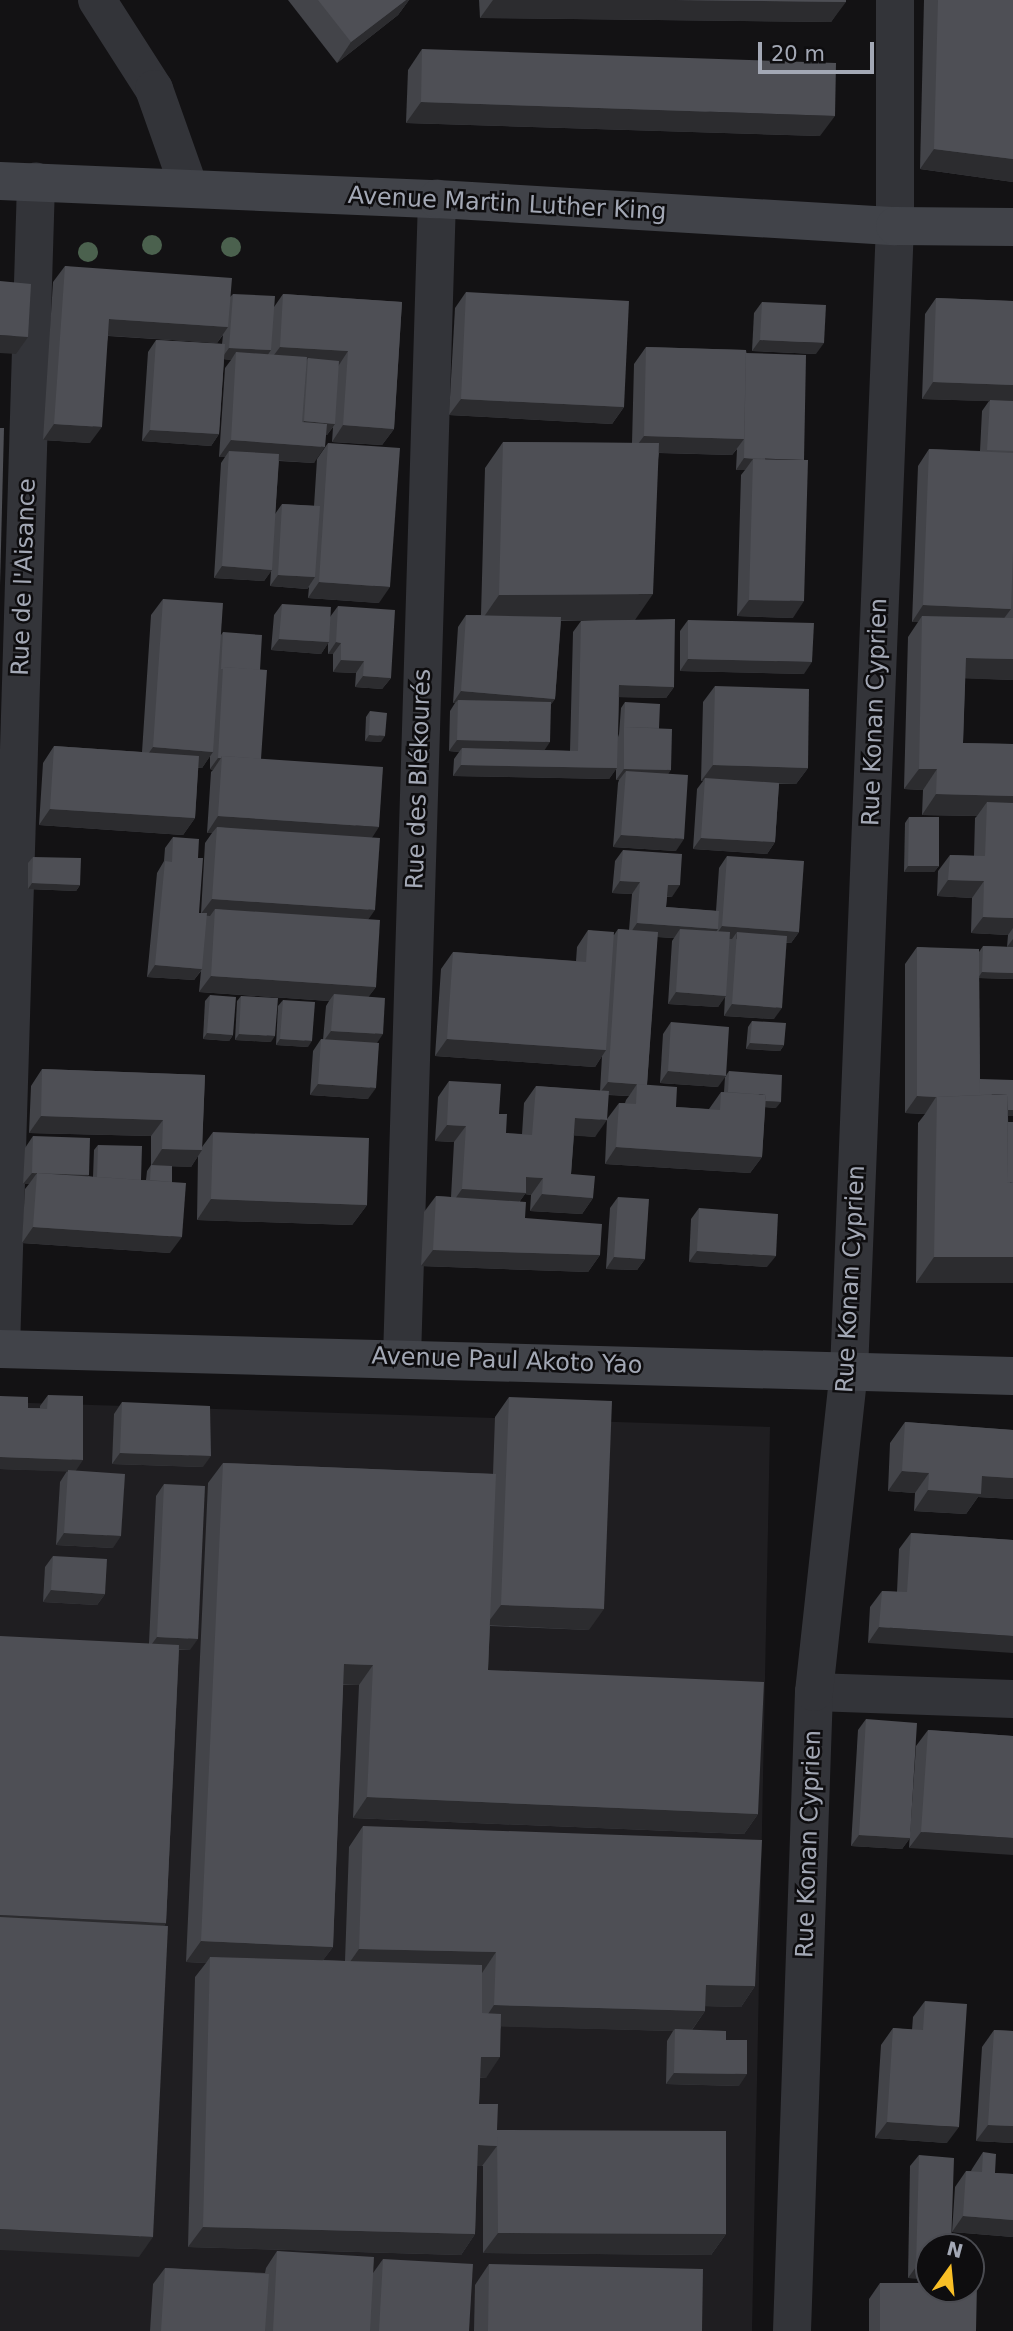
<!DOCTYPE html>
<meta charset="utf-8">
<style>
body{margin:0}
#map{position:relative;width:1013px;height:2331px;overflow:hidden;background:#131214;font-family:"DejaVu Sans",sans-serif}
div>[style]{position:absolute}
.built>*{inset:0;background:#1f1e21}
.street>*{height:38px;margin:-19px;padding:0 19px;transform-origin:19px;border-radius:19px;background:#333439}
.secondary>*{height:38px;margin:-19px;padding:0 19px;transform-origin:19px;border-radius:19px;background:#414349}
.trees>*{width:20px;height:20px;margin:-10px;border-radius:50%;background:#4b614e}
.wall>*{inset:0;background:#434449}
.shaded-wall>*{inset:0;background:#2c2c2f}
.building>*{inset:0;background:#4e4f55}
span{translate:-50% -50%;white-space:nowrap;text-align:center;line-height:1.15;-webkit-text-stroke:5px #0e0d0f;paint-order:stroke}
.street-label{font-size:24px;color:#a3a8b5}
.north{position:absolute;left:915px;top:2233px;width:70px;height:70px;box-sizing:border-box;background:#0e0d0f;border:2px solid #4a4b51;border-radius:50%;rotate:15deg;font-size:19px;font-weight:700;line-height:28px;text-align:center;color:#a3a8b5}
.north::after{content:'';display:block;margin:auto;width:24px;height:32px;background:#f9bf26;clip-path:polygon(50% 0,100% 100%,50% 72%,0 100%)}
.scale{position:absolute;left:758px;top:42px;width:116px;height:32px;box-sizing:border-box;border:4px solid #a3a8b5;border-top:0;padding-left:9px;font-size:21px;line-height:24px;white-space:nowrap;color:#a3a8b5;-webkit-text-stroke:5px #0e0d0f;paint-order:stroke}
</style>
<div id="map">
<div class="built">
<i style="clip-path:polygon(0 1402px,770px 1427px,752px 2331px,0 2331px)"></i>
</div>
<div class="street">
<i style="left:97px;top:0;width:106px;rotate:57.4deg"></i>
<i style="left:154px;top:89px;width:105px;rotate:70.5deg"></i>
<i style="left:1px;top:1349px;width:1168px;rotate:-88.28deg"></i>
<i style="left:402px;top:1358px;width:1160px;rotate:-88.27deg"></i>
<i style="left:814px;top:1692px;width:199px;rotate:2deg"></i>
<i style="left:792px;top:2331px;width:639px;rotate:-88.03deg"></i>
<i style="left:814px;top:1692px;width:323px;rotate:-83.8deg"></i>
<i style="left:849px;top:1371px;width:1146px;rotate:-87.7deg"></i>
<i style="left:895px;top:226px;width:226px;rotate:-90deg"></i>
</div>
<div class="secondary">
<i style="left:0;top:181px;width:437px;rotate:2.4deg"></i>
<i style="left:437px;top:199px;width:459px;rotate:3.4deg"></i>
<i style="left:895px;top:226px;width:118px;rotate:0.5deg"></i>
<i style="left:0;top:1349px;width:1013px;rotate:1.53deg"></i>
</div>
<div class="trees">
<i style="left:152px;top:245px"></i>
<i style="left:231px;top:247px"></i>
<i style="left:88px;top:252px"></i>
</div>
<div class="wall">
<i style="clip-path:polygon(288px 0,409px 0,398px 15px,337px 63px)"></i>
<i style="clip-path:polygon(479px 0,846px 0,831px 22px,480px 18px)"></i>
<i style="clip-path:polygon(924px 0,1013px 0,1013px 182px,920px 169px)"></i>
<i style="clip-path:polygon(422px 49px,820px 136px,406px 123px,408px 70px)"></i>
<i style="clip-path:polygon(65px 266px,230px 297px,233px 294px,274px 307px,283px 294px,402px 302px,394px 429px,382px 445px,332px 442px,333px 427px,327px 435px,326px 435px,314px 463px,279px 461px,275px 514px,282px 504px,314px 506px,317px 459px,328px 443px,379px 603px,308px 598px,309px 587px,307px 589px,270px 586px,271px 571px,264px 581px,214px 578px,221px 463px,225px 457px,219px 457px,225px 368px,231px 360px,224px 359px,219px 434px,211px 446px,142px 441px,148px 352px,156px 340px,222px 344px,223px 335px,217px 343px,108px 336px,90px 443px,43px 440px,53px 282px)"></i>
<i style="clip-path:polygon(466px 292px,624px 407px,612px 424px,449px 415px,455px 308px)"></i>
<i style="clip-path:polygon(936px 298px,1013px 301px,1013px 680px,965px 678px,963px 743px,1013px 744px,1013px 979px,979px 978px,980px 1079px,1008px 1116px,1013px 1283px,916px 1283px,918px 1123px,925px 1114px,905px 1113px,905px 964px,917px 947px,979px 952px,983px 946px,1007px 947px,1008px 935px,971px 933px,972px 898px,937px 896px,938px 871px,950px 855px,974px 856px,975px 818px,977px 816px,922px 815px,923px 790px,904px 789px,908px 637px,918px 622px,912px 622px,918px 466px,929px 449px,980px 451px,982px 411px,989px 401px,922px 399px,925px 314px)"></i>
<i style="clip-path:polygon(762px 302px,816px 354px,752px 351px,754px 313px)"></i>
<i style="clip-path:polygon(evenodd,646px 347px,746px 350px,793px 618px,737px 616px,741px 475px,745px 470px,736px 470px,737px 449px,732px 455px,659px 453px,635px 620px,674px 687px,666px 698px,619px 697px,618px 737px,619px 734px,621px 708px,625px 702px,659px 728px,668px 774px,676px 851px,613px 847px,618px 783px,619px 780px,616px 780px,616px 769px,609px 779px,453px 776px,454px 759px,459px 752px,449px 751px,450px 711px,455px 703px,453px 703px,458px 627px,466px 615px,481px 615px,485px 468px,503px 442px,632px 443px,634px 364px,646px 347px,599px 620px,581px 621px,573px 632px,570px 751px,544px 750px,551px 704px,555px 699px,561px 621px,599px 620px)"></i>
<i style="clip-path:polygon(163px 599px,221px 635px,223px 632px,260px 670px,261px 759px,372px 837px,368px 919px,376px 987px,368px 997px,377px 1043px,368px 1099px,310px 1095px,313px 1051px,321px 1039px,323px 1040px,326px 1006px,329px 1001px,199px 992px,201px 971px,194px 980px,147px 977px,157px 873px,164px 861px,165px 848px,173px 837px,198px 858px,199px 913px,201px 913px,205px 843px,212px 833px,207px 833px,211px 772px,213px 770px,210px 769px,210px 756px,202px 768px,198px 768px,195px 818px,183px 835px,39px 825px,43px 763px,54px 746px,142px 752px,151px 615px)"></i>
<i style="clip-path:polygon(282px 604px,330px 617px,338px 606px,391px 678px,382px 689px,355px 687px,356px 673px,333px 672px,333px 654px,328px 654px,328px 643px,321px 654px,271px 650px,274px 615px)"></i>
<i style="clip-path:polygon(688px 620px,804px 674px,680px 671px,680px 631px)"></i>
<i style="clip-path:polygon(715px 686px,808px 768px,796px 784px,779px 784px,775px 842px,767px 854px,693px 849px,697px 789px,703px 781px,701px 781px,703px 702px)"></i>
<i style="clip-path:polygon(370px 711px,381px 742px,365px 741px,366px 717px)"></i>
<i style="clip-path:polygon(909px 817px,939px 866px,934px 872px,904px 872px,905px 823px)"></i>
<i style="clip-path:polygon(623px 850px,672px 897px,667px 897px,666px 907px,716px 911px,719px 868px,727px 856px,799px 932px,791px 943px,786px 943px,774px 1019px,724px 1016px,725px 996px,718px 1007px,668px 1004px,672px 941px,674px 938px,657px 937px,647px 1085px,676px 1107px,709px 1109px,721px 1092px,724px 1092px,725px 1077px,729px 1071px,776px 1108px,765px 1107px,762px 1157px,750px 1173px,605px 1164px,607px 1119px,619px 1103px,625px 1103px,626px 1100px,629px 1096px,608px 1095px,595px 1137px,574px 1135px,571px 1174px,593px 1198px,582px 1214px,530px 1211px,531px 1195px,525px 1194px,520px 1201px,525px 1218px,600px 1255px,588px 1272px,421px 1266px,424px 1212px,436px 1196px,451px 1197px,454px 1142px,435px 1141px,438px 1097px,449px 1081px,499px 1114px,506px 1133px,522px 1134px,524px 1103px,536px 1086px,600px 1091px,602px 1056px,595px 1067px,435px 1056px,441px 969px,453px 952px,576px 961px,577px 947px,588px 930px,614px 935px,618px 929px,629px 930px,632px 894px,612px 893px,615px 861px)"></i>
<i style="clip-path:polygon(33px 857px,80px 885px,76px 891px,28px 889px,28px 863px)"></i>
<i style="clip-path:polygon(210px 995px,233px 1035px,229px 1041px,203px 1039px,205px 1001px)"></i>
<i style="clip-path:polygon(241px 996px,271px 1042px,235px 1040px,237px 1001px)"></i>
<i style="clip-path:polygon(283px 1000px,308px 1047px,276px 1045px,278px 1006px)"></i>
<i style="clip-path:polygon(752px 1021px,784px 1045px,780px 1051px,746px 1049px,748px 1027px)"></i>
<i style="clip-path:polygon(671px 1022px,718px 1087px,660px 1083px,663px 1034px)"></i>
<i style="clip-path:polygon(42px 1069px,205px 1075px,202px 1147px,213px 1132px,367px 1205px,352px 1225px,197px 1220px,198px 1156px,191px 1167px,172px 1166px,170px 1253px,22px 1243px,25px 1189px,29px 1184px,23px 1184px,25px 1148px,33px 1136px,88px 1176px,93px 1177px,94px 1150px,98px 1145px,141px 1180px,146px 1180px,147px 1171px,151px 1165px,151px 1136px,29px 1133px,31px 1086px)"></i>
<i style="clip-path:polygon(618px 1197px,645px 1259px,637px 1270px,606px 1269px,610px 1208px)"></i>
<i style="clip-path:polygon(699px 1208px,767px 1267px,689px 1262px,691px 1219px)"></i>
<i style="clip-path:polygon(48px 1395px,76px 1471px,113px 1548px,56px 1545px,60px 1482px,67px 1471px,0 1469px,0 1396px,28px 1408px,40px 1408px,40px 1406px)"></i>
<i style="clip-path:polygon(509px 1397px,589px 1630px,490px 1626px,488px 1670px,758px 1814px,744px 1834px,353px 1818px,359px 1685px,343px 1685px,333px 1947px,323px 1960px,345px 1961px,349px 1847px,363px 1826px,755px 1986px,741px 2007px,705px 2006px,705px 2011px,692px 2030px,726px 2040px,739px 2086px,666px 2084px,667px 2041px,673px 2031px,501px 2026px,486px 2078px,480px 2078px,479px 2104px,497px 2130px,726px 2234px,711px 2255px,483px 2253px,483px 2166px,477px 2166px,475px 2234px,461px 2255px,188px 2247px,195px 1977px,206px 1963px,186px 1962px,208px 1483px,223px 1463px,493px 1474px,495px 1417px)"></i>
<i style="clip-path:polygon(122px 1402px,203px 1467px,112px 1464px,114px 1414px)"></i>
<i style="clip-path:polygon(905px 1422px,1013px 1430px,1013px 1499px,978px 1497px,966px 1514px,914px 1511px,915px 1493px,888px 1491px,890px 1443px)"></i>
<i style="clip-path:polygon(164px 1484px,190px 1650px,179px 1650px,166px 1923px,164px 1926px,139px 2257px,149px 1643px,156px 1496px)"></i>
<i style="clip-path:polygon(911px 1533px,1013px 1540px,868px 1643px,870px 1607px,882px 1591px,897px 1592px,899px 1549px)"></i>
<i style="clip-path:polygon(53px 1556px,105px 1594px,97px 1605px,43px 1602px,45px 1567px)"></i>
<i style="clip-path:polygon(866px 1719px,910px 1838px,902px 1849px,851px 1846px,858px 1730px)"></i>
<i style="clip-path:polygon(928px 1730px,1013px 1736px,909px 1848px,916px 1746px)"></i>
<i style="clip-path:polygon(925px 2001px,947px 2143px,875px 2138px,881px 2045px,893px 2028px,912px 2030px,913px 2017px)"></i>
<i style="clip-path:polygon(994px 2030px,1013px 2031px,1013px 2143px,976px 2141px,982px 2047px)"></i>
<i style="clip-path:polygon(983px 2152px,995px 2173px,1013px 2174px,1013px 2237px,952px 2232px,955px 2187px,966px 2171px,971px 2171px,972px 2169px)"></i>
<i style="clip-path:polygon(919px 2155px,929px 2247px,929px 2279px,908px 2278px,910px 2166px)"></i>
<i style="clip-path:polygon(277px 2251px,373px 2273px,383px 2259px,469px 2331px,150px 2331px,153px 2284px,165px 2268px,265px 2273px,266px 2268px)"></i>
<i style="clip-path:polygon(489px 2264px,702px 2331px,474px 2331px,475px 2285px)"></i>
<i style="clip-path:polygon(880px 2283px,976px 2331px,869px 2331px,869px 2299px)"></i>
</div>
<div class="shaded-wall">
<i style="clip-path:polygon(406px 0,409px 0,398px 15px,337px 63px,351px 42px)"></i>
<i style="clip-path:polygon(493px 0,675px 0,846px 2px,831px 22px,480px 18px)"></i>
<i style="clip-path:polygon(421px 102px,835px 116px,820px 136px,406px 123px)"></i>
<i style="clip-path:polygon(934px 149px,1013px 159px,1013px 182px,920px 169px)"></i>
<i style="clip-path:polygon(109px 319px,228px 327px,217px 343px,97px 335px)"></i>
<i style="clip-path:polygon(0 335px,28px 337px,16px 354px,0 353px)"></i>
<i style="clip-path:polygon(760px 340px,824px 343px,816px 354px,752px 351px)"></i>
<i style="clip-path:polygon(280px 347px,348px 351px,337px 368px,308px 358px,303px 365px,268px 363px)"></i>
<i style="clip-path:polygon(229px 348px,271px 350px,263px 362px,236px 352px,231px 360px,221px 359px)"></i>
<i style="clip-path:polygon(933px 382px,1013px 385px,1013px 402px,922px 399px)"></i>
<i style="clip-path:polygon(461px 399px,624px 407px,612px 424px,449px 415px)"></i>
<i style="clip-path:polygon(304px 421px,335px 424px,327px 435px,296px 433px)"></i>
<i style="clip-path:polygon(54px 424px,102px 427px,90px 443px,43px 440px)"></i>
<i style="clip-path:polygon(343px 425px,394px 429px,382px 445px,332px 442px)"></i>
<i style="clip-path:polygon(150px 430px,219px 434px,211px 446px,142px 441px)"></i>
<i style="clip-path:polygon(644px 436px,744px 439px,732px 455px,632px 452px)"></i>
<i style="clip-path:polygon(231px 440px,325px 447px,314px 463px,229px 457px,229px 451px,225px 457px,219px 457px)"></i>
<i style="clip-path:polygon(744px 458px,753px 459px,745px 470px,736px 470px)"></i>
<i style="clip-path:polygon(222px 566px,272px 570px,264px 581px,214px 578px)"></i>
<i style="clip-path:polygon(278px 575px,315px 577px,307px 589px,270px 586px)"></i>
<i style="clip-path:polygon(319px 582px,390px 587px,379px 603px,308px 598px)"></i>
<i style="clip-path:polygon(653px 594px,635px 620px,481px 621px,499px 595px)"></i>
<i style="clip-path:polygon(749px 600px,804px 601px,793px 618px,737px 616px)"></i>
<i style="clip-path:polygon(923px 605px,1011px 609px,999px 625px,922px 616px,918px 622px,912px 622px)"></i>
<i style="clip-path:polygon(279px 639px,329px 642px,321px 654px,271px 650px)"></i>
<i style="clip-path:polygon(336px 642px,341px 643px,333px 654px,328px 654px)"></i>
<i style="clip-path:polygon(966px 658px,1013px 659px,1013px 680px,951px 678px)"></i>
<i style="clip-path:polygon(688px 659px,812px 662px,804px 674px,680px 671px)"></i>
<i style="clip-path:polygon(341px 660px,364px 661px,356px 673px,333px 672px)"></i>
<i style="clip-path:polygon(363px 676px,391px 678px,382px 689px,355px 687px)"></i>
<i style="clip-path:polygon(619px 685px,674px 687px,666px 698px,611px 697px)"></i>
<i style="clip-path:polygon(461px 691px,555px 699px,547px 710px,458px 700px,455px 703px,453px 703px)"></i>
<i style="clip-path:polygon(369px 735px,385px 736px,381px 742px,365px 741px)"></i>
<i style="clip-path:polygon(457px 740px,550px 742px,542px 754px,462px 748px,459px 752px,449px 751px)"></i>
<i style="clip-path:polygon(153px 747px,213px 752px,202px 768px,141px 764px)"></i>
<i style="clip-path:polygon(218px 758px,221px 758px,213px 770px,210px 769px)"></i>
<i style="clip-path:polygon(461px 765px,617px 768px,609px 779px,453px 776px)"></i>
<i style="clip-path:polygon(713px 765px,808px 768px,796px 784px,705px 781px,705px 778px,703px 781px,701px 781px)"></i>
<i style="clip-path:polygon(624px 769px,671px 770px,663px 782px,626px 771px,619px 780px,616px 780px)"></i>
<i style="clip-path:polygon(919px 769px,937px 769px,923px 790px,904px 789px)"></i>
<i style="clip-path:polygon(936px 794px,1013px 796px,1013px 817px,987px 802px,977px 816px,922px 815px)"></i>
<i style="clip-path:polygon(50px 809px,195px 818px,183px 835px,39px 825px)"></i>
<i style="clip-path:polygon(218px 816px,379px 827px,368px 844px,217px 827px,212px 833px,207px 833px)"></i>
<i style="clip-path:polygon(621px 835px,684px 839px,676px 851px,613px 847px)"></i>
<i style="clip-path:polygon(701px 838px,775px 842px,767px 854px,693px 849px)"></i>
<i style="clip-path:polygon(908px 866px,939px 866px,934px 872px,904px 872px)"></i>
<i style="clip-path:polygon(948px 880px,984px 881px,972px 898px,937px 896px)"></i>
<i style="clip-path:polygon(620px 881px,640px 882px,632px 894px,612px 893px)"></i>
<i style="clip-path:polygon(32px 883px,80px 885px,76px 891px,28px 889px)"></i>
<i style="clip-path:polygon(668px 885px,680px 885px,672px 897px,660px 896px)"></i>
<i style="clip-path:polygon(212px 899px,375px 910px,363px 927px,215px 909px,210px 916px,200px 915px)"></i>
<i style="clip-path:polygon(983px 917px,1013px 918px,1013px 928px,1008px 935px,971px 933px)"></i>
<i style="clip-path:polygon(637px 923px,718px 929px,710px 941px,680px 929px,674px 938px,629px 935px)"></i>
<i style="clip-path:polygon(722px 926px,799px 932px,791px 943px,736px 939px,737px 932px,732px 939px,714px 938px)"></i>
<i style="clip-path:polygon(1013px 939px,1013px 948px,1007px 947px)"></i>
<i style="clip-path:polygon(155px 965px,202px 969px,194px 980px,147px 977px)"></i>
<i style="clip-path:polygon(982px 972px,1013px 973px,1013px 979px,978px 978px)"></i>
<i style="clip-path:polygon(211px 976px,376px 987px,364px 1003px,334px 994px,329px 1001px,199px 992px)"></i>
<i style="clip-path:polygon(676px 992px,726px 996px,718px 1007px,668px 1004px)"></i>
<i style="clip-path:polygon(732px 1004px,782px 1008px,774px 1019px,724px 1016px)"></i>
<i style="clip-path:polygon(331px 1031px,383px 1034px,375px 1046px,323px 1042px)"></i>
<i style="clip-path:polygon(207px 1033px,233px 1035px,229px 1041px,203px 1039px)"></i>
<i style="clip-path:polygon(239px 1034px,275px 1036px,271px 1042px,235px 1040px)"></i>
<i style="clip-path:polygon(280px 1039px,312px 1041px,308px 1047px,276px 1045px)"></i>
<i style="clip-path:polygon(447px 1039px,606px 1050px,595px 1067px,435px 1056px)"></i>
<i style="clip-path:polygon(750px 1043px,784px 1045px,780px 1051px,746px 1049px)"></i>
<i style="clip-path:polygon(668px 1071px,726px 1076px,718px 1087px,660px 1083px)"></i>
<i style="clip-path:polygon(608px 1082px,637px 1084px,629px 1096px,599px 1094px)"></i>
<i style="clip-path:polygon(318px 1084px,376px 1088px,368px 1099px,310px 1095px)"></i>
<i style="clip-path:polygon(917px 1096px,936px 1097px,925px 1114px,905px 1113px)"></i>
<i style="clip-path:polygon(727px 1098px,781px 1102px,776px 1108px,723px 1104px)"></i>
<i style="clip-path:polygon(979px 1110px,1013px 1110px,1013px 1116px,975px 1116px)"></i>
<i style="clip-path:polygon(41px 1116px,163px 1120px,151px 1136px,29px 1133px)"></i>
<i style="clip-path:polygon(575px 1118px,607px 1120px,595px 1137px,563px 1135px)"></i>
<i style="clip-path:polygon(447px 1125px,466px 1126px,454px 1142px,435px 1141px)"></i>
<i style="clip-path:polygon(616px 1147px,762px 1157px,750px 1173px,605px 1164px)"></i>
<i style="clip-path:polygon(162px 1149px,202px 1150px,191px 1167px,151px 1166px)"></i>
<i style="clip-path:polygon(32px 1173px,89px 1175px,81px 1186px,37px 1173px,29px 1184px,23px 1184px)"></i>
<i style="clip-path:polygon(526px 1177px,543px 1178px,531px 1195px,525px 1194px,514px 1209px,450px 1206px,462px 1189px)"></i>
<i style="clip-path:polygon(542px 1194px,593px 1198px,582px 1214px,530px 1211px)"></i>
<i style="clip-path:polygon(211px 1199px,367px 1205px,352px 1225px,197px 1220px)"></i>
<i style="clip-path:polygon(33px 1227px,182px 1237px,170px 1253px,22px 1243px)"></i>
<i style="clip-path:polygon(433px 1250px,600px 1255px,588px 1272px,421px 1266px)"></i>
<i style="clip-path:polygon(697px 1251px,776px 1256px,767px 1267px,689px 1262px)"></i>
<i style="clip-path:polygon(614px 1257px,645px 1259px,637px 1270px,606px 1269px)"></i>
<i style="clip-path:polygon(934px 1257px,1013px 1257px,1013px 1283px,916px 1283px)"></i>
<i style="clip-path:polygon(120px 1453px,211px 1456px,203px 1467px,112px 1464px)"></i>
<i style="clip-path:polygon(0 1457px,83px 1460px,75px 1472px,0 1469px)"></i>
<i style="clip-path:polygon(902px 1471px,929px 1473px,915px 1493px,888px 1491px)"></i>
<i style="clip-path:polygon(982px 1476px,1013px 1478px,1013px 1499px,978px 1497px,966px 1514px,914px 1511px,928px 1490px)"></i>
<i style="clip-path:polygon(64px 1533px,121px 1536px,113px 1548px,56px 1545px)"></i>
<i style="clip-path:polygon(51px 1590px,105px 1594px,97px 1605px,43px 1602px)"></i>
<i style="clip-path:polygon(501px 1605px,604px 1609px,589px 1630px,486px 1625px)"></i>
<i style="clip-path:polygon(879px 1627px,1013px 1636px,1013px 1653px,868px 1643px)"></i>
<i style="clip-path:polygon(157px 1637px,198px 1639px,190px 1650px,149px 1648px)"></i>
<i style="clip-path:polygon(344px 1664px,373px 1665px,359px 1685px,330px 1684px)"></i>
<i style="clip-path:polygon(367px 1797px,758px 1814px,744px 1834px,353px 1818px)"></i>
<i style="clip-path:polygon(921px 1832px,1013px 1838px,1013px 1855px,909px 1848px)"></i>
<i style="clip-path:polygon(859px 1835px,910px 1838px,902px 1849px,851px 1846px)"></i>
<i style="clip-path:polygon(0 1915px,166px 1923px,151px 1944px,0 1936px)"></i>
<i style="clip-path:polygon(201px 1941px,333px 1947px,318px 1967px,210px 1957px,206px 1963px,186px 1962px)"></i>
<i style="clip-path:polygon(359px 1949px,496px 1952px,482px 1973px,345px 1969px)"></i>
<i style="clip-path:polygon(706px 1985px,755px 1986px,741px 2007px,692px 2006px)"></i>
<i style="clip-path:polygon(494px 2005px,705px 2011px,691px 2031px,675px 2029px,673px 2031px,480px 2026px)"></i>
<i style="clip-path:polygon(481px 2057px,500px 2057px,486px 2078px,466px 2077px)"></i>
<i style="clip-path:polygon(674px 2073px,747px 2074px,739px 2086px,666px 2084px)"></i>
<i style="clip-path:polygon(887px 2122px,959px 2127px,947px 2143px,875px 2138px)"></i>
<i style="clip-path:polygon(988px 2125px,1013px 2126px,1013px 2143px,976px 2141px)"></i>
<i style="clip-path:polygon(478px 2145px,497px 2146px,482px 2166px,464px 2166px)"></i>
<i style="clip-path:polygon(963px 2216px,1013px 2220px,1013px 2237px,952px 2232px)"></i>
<i style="clip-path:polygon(203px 2227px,475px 2234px,461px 2255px,188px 2247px)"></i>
<i style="clip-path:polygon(0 2229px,153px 2237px,139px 2257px,0 2250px)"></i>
<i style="clip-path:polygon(498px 2233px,726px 2234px,711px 2255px,483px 2253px)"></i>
<i style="clip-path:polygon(916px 2267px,929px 2267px,929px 2279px,908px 2278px)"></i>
</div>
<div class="building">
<i style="clip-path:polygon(318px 0,406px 0,351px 42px)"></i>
<i style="clip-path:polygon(675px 0,846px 0,846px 2px)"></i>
<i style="clip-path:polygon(938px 0,1013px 0,1013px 159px,934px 149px)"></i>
<i style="clip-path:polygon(422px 49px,836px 63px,835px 116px,421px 102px)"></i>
<i style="clip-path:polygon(65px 266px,232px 278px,228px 327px,109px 319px,102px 427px,54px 424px)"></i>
<i style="clip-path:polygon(0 281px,31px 284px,28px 337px,0 335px)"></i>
<i style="clip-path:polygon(466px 292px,629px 301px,624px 407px,461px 399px)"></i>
<i style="clip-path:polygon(233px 294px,275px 296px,271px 350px,229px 348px)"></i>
<i style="clip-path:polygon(283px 294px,402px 302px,394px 429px,343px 425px,348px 351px,280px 347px)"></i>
<i style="clip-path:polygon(936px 298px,1013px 301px,1013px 385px,933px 382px)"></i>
<i style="clip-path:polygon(762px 302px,826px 305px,824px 343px,760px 340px)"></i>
<i style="clip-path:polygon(156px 340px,225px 344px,219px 434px,150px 430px)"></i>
<i style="clip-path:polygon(646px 347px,746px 350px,744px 439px,644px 436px)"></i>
<i style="clip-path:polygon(236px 352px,307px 357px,302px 422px,327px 424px,325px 447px,231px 440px)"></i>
<i style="clip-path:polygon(746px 353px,806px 355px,804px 460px,744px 458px)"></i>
<i style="clip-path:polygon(308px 358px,339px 361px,335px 424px,304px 421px)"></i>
<i style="clip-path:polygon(990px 400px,1013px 401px,1013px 451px,987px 450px)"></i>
<i style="clip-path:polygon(0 428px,4px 428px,0 586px)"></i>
<i style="clip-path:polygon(503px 442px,659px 443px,653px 594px,499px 595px)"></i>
<i style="clip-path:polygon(328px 443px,400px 448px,390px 587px,319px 582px)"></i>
<i style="clip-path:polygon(929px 449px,1013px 453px,1013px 552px,1011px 609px,923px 605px)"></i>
<i style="clip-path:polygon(229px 451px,279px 454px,272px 570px,222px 566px)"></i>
<i style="clip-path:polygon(753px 459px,808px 460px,804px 601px,749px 600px)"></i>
<i style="clip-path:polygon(282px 504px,320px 506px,315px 577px,278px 575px)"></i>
<i style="clip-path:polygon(163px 599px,223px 603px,213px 752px,153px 747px)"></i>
<i style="clip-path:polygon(282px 604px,331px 607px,329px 642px,279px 639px)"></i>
<i style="clip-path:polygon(338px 606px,395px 610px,391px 678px,363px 676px,364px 661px,341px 660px,341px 643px,336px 642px)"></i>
<i style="clip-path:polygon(466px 615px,561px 617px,555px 699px,461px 691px)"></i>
<i style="clip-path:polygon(922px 616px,1013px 618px,1013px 659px,966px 658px,963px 743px,1013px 744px,1013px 796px,936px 794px,937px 769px,919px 769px)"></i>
<i style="clip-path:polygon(675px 619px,674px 687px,619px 685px,617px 768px,461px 765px,462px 748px,578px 751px,581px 621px)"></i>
<i style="clip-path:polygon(688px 620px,814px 623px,812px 662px,688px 659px)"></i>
<i style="clip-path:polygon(223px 632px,262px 635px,260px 670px,223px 667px,223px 669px,221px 669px)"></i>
<i style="clip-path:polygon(223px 667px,267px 670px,261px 759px,222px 756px,221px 758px,218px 758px)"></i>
<i style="clip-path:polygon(715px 686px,809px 689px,808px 768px,713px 765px)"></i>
<i style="clip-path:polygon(458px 700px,551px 702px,550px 742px,457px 740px)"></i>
<i style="clip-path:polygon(625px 702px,660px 704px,659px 728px,624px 727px,624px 728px)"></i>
<i style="clip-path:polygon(370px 711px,387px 713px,385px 736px,369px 735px)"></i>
<i style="clip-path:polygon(624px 727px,672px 729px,671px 770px,624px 769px)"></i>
<i style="clip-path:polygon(54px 746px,199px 756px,195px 818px,50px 809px)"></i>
<i style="clip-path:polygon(222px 756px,383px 767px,379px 827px,218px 816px)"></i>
<i style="clip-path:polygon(626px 771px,688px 775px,684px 839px,621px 835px)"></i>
<i style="clip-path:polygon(705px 778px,779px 783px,775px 842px,701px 838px)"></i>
<i style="clip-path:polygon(987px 802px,1013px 803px,1013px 918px,983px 917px,984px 881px,948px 880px,950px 855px,985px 856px)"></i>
<i style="clip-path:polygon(909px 817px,939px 817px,939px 866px,908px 866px)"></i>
<i style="clip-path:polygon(217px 827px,380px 838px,375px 910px,212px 899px)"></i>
<i style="clip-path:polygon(173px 837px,199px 839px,198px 858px,203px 858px,199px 913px,207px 913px,202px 969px,155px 965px,165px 861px,172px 862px)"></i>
<i style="clip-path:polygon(623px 850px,682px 854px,680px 885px,668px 885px,666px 907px,719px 911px,718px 929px,637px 923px,640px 882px,620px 881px)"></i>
<i style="clip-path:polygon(727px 856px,804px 861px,799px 932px,722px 926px)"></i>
<i style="clip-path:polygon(33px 857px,81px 858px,80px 885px,32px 883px)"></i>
<i style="clip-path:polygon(215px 909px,380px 920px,376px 987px,211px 976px)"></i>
<i style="clip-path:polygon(618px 929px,658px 932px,647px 1085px,608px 1082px)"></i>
<i style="clip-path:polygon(680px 929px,730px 932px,726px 996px,676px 992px)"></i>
<i style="clip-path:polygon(588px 930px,614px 932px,606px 1050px,447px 1039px,453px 952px,586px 962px)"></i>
<i style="clip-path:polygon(737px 932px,787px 936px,782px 1008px,732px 1004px)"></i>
<i style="clip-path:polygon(983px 946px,1013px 947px,1013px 973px,982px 972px)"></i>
<i style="clip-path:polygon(917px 947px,979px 949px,980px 1095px,937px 1097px,917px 1096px)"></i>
<i style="clip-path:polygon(334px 994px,385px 998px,383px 1034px,331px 1031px)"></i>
<i style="clip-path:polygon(210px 995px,236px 997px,233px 1035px,207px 1033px)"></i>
<i style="clip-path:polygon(241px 996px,278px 998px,275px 1036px,239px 1034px)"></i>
<i style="clip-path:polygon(283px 1000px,315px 1002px,312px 1041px,280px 1039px)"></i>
<i style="clip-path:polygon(752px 1021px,786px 1023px,784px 1045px,750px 1043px)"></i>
<i style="clip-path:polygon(671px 1022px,729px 1027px,726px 1076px,668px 1071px)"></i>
<i style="clip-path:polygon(321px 1039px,379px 1043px,376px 1088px,318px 1084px)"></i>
<i style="clip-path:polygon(42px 1069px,205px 1075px,202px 1150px,162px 1149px,163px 1120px,41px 1116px)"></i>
<i style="clip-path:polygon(729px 1071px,782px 1075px,781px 1102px,765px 1101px,766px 1095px,728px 1092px)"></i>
<i style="clip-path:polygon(980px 1079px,1013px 1080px,1013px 1110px,1008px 1110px,1008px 1094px,980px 1095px)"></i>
<i style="clip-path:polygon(449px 1081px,501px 1084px,499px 1114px,507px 1114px,506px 1133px,532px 1135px,536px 1086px,609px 1091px,607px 1120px,575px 1118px,571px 1174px,595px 1176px,593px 1198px,542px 1194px,543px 1178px,526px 1177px,526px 1193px,462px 1189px,466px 1126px,447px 1125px)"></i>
<i style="clip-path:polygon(637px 1084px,677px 1087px,676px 1107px,720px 1110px,721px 1092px,766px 1095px,762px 1157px,616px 1147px,619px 1103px,636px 1104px)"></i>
<i style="clip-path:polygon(1008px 1094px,1007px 1182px,1013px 1183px,1013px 1257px,934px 1257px,937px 1097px)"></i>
<i style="clip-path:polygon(1008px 1122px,1013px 1122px,1013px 1183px,1007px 1182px)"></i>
<i style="clip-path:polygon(213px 1132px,369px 1138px,367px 1205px,211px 1199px)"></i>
<i style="clip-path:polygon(33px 1136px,90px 1138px,89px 1175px,32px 1173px)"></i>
<i style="clip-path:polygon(98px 1145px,142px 1146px,141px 1180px,97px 1177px)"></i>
<i style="clip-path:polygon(151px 1165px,172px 1166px,172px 1182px,150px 1180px)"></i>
<i style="clip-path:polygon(37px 1173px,186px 1183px,182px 1237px,33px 1227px)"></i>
<i style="clip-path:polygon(436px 1196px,526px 1202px,525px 1218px,602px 1224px,600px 1255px,433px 1250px)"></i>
<i style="clip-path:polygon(618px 1197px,649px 1199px,645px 1259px,614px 1257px)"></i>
<i style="clip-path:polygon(699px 1208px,778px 1214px,776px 1256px,697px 1251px)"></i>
<i style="clip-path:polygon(48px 1395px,83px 1396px,83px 1460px,0 1457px,0 1396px,28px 1397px,28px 1408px,47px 1409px)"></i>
<i style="clip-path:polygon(509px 1397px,612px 1401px,604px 1609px,501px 1605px)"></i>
<i style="clip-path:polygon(122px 1402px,210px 1406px,211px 1456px,120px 1453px)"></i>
<i style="clip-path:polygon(905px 1422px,1013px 1430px,1013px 1478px,982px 1476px,981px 1494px,928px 1490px,929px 1473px,902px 1471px)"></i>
<i style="clip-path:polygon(223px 1463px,496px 1474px,488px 1670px,764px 1682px,758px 1814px,367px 1797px,373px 1665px,344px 1664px,333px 1947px,201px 1941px)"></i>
<i style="clip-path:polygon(68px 1470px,125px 1474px,121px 1536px,64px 1533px)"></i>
<i style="clip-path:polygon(164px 1484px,205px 1486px,198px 1639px,157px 1637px)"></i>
<i style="clip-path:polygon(911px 1533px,1013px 1540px,1013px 1636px,879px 1627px,882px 1591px,907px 1592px)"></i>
<i style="clip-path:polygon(53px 1556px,107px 1559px,105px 1594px,51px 1590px)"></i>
<i style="clip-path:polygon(0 1636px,179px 1645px,166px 1923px,0 1915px)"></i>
<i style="clip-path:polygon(866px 1719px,917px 1723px,910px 1838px,859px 1835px)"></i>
<i style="clip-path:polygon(928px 1730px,1013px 1736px,1013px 1838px,921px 1832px)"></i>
<i style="clip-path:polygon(363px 1826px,762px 1840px,755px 1986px,706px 1985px,705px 2011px,494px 2005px,496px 1952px,359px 1949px)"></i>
<i style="clip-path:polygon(0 1917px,168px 1926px,153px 2237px,0 2229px)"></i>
<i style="clip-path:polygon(210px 1957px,482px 1965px,482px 2013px,501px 2014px,500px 2057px,481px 2057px,479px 2104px,498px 2104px,497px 2130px,726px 2131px,726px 2234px,498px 2233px,497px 2134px,497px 2146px,478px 2145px,475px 2234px,203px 2227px)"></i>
<i style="clip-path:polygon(925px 2001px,967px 2004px,959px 2127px,887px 2122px,893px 2028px,923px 2030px)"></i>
<i style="clip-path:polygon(675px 2029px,726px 2031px,726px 2040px,747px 2040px,747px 2074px,674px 2073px)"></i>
<i style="clip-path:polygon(994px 2030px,1013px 2031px,1013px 2126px,988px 2125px)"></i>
<i style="clip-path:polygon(983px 2152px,996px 2154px,995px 2173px,1013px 2174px,1013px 2220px,963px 2216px,966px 2171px,982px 2172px)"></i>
<i style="clip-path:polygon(919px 2155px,954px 2158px,951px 2247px,929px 2247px,929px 2267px,916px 2267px)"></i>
<i style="clip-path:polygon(277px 2251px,374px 2257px,370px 2331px,273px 2331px)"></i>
<i style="clip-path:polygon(383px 2259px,473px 2264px,469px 2331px,379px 2331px)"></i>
<i style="clip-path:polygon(489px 2264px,703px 2269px,702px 2331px,488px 2331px)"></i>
<i style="clip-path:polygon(165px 2268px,269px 2274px,265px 2331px,161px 2331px)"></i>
<i style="clip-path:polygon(880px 2283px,929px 2283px,929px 2289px,971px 2289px,971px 2283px,977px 2283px,976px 2331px,880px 2331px)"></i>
</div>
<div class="street-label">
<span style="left:507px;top:204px;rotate:3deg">Avenue Martin Luther King</span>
<span style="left:24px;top:577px;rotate:-88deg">Rue de l'Aisance</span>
<span style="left:875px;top:712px;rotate:-88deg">Rue Konan Cyprien</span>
<span style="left:419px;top:779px;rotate:-88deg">Rue des Blékourés</span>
<span style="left:851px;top:1279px;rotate:-87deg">Rue Konan Cyprien</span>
<span style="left:507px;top:1361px;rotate:2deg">Avenue Paul Akoto Yao</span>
<span style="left:809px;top:1844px;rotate:-88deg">Rue Konan Cyprien</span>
</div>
<div class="north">N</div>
<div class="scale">20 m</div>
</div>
